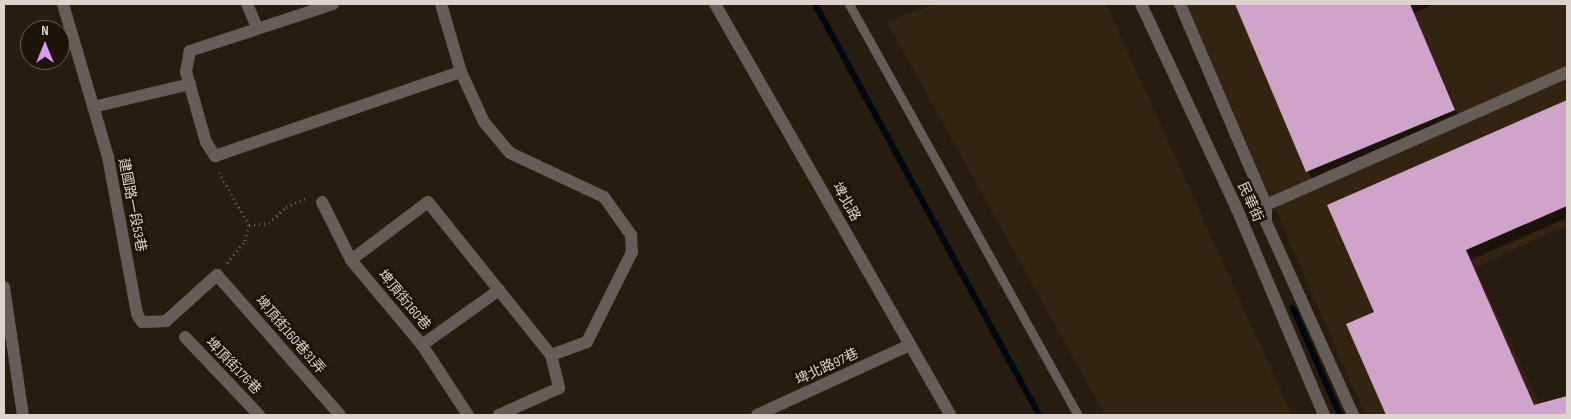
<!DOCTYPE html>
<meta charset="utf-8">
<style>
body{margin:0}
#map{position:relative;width:1571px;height:419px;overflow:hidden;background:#261c0f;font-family:"Sofia Sans Condensed","Noto Sans TC",sans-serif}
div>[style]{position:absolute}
.built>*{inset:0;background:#332411}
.shadow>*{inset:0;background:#0007}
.stream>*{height:6px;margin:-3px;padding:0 3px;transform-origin:3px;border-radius:3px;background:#00080f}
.building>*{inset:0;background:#d0a4ca}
.path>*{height:3px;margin-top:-1.5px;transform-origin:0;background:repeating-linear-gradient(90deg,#685f54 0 1px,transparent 0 5px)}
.service>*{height:9px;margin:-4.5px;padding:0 4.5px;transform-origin:4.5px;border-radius:4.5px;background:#665d59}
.minor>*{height:12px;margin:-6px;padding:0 6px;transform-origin:6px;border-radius:6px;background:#665d59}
span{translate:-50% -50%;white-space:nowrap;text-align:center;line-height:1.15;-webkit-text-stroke:5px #1d1307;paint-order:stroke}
.street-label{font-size:14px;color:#dcd4cc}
.frame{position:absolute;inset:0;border:5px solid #dcd4cc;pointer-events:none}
.north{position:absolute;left:20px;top:20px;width:50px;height:50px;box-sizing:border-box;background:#1d1307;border:1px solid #696056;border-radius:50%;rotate:0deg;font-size:14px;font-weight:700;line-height:20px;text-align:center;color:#dcd4cc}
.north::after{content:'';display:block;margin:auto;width:18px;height:22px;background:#db99f5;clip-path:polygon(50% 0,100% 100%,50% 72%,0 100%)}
</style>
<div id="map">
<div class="built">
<i style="clip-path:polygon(934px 4px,1106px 4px,1292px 415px,1105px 415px,887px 22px)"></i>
<i style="clip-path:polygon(1186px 4px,1567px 4px,1567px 225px,1475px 268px,1545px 415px,1365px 415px)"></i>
</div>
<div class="shadow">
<i style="clip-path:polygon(1236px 4px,1435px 4px,1414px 13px,1460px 120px,1313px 182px)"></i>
<i style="clip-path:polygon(1567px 101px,1567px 218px,1470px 260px,1534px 406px,1567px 397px,1567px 415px,1386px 415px,1347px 324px,1375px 312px,1328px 205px)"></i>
</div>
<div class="stream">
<i style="left:815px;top:4px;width:468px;rotate:61.4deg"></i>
<i style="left:1293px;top:308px;width:117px;rotate:66.3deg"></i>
</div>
<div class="building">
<i style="clip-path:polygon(1235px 4px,1410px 4px,1455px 110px,1306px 172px)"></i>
<i style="clip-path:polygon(1567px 100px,1567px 206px,1466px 250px,1534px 405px,1567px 396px,1567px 415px,1386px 415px,1346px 324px,1374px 312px,1327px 205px)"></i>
</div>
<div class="path">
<i style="left:219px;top:172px;width:61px;rotate:60.5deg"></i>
<i style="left:249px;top:225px;width:19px;rotate:106deg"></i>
<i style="left:244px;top:243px;width:26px;rotate:130deg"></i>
<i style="left:249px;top:225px;width:20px;rotate:-6deg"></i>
<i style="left:269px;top:223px;width:23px;rotate:-43deg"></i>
<i style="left:286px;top:207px;width:23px;rotate:-23deg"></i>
</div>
<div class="service">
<i style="left:849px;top:4px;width:470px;rotate:60.9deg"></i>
</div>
<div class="minor">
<i style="left:63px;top:4px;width:159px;rotate:73.6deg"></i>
<i style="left:108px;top:157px;width:160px;rotate:79.5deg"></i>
<i style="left:137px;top:314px;width:9px;rotate:58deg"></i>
<i style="left:142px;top:322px;width:24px;rotate:-2deg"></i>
<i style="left:166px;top:321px;width:69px;rotate:-42deg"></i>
<i style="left:217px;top:275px;width:186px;rotate:48.7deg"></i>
<i style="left:247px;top:4px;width:25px;rotate:67deg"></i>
<i style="left:333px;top:4px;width:151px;rotate:161.8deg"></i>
<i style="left:190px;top:51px;width:21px;rotate:101deg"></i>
<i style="left:186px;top:72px;width:73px;rotate:74.1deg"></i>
<i style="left:206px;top:142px;width:17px;rotate:57deg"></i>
<i style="left:215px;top:156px;width:260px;rotate:-18.9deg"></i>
<i style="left:441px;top:4px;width:71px;rotate:73.6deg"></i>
<i style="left:461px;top:72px;width:55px;rotate:65.3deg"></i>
<i style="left:484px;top:122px;width:40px;rotate:50deg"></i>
<i style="left:510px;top:153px;width:104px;rotate:25.1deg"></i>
<i style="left:604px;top:197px;width:47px;rotate:54.6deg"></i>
<i style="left:631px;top:235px;width:17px;rotate:87deg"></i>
<i style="left:632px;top:252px;width:101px;rotate:116.6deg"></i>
<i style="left:587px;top:342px;width:38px;rotate:160deg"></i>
<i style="left:715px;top:4px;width:473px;rotate:60.2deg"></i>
<i style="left:1141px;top:4px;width:226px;rotate:64.9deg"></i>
<i style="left:1237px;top:209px;width:224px;rotate:67.1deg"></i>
<i style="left:1180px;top:4px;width:219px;rotate:66.8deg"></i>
<i style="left:1266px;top:205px;width:17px;rotate:90deg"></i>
<i style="left:1266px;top:222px;width:212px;rotate:65.7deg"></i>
<i style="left:93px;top:107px;width:100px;rotate:-13.3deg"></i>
<i style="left:322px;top:202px;width:65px;rotate:63.4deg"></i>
<i style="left:351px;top:260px;width:111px;rotate:50.1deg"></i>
<i style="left:422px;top:345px;width:84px;rotate:56.7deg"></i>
<i style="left:1266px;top:205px;width:329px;rotate:-23.8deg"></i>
<i style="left:351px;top:260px;width:96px;rotate:-37deg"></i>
<i style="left:428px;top:202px;width:196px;rotate:51.2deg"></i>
<i style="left:551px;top:355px;width:34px;rotate:76deg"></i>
<i style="left:559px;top:388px;width:66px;rotate:155.8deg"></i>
<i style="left:4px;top:287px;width:129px;rotate:81.6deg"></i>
<i style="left:185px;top:337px;width:108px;rotate:46.5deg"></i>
<i style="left:422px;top:345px;width:95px;rotate:-35.5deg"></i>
<i style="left:757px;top:415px;width:168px;rotate:-24.6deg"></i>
</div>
<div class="street-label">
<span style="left:846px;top:202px;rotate:60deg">埤北路</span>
<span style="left:1250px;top:202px;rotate:66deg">民華街</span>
<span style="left:132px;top:205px;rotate:79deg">建國路一段53巷</span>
<span style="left:404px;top:300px;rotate:50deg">埤頂街160巷</span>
<span style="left:290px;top:335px;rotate:49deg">埤頂街160巷31弄</span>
<span style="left:233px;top:366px;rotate:46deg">埤頂街176巷</span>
<span style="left:827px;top:367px;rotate:-25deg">埤北路97巷</span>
</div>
<div class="frame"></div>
<div class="north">N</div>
</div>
